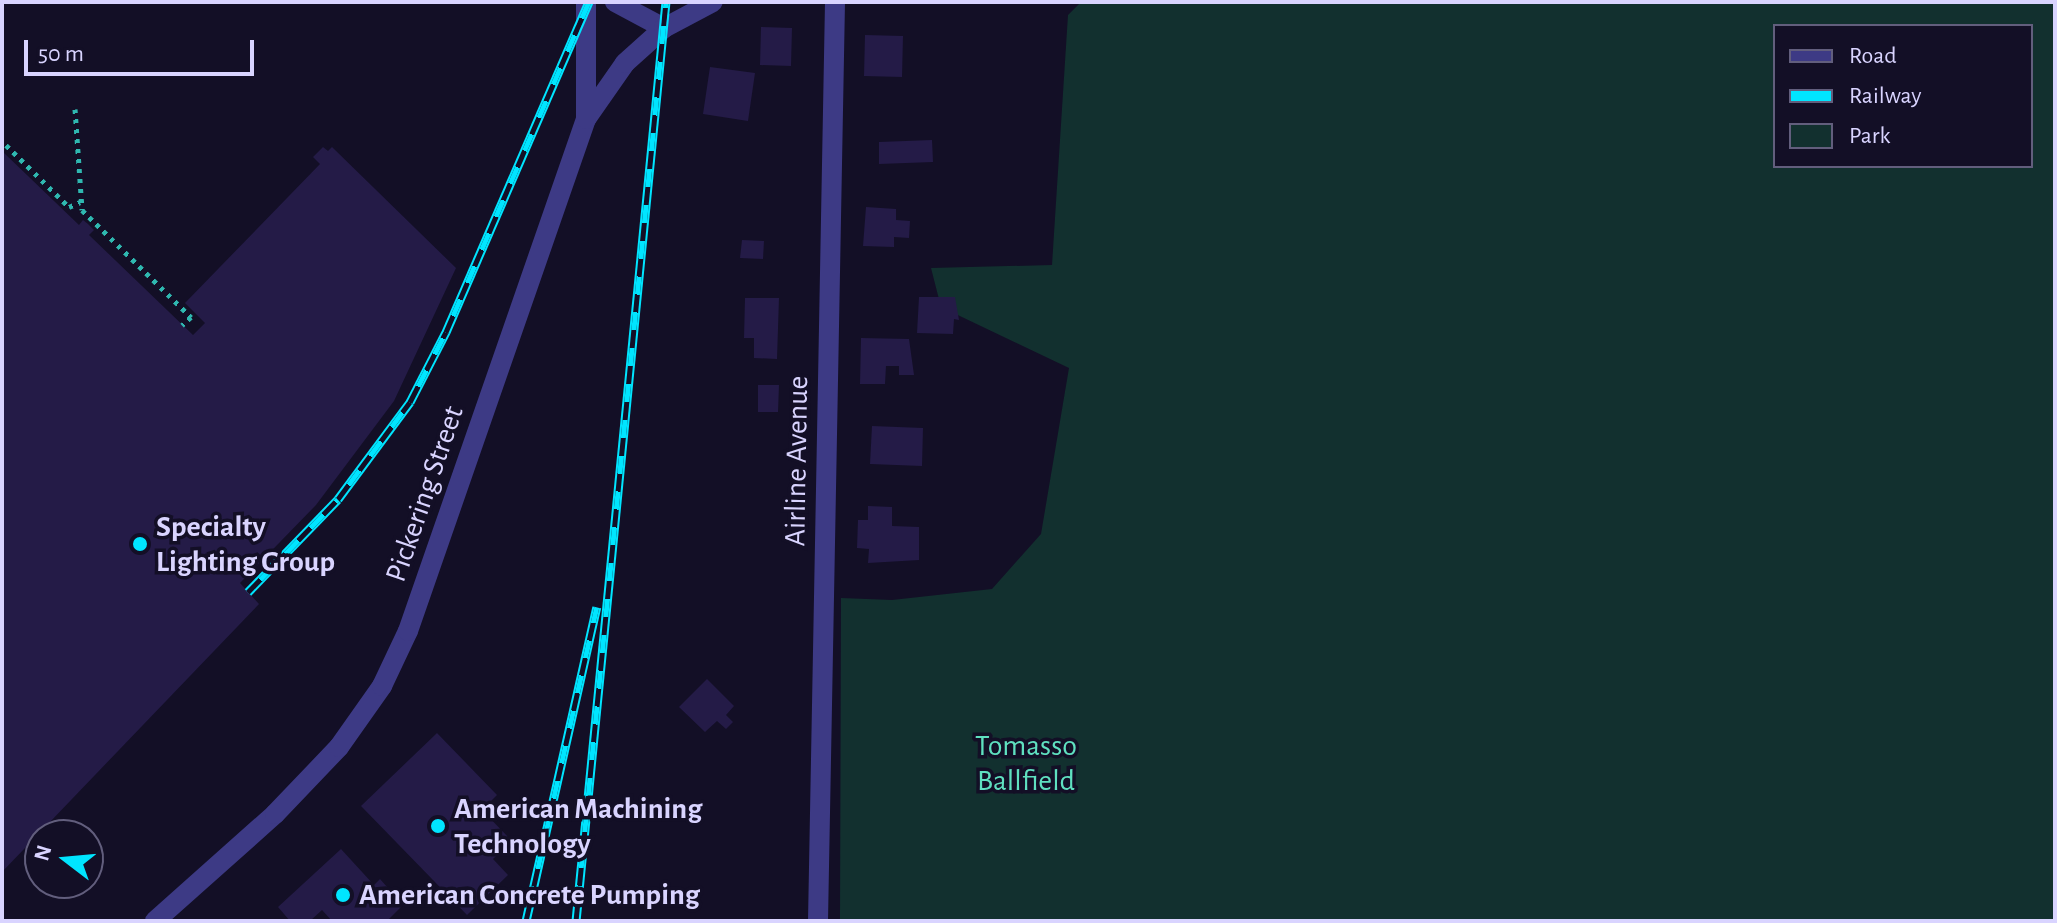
<!DOCTYPE html>
<style>
body{margin:0}
#map{position:relative;width:2057px;height:923px;overflow:hidden;background:#130f26;font-family:"Alegreya Sans",sans-serif}
div>[style]{position:absolute}
.green>*{inset:0;background:#12302f}
.building>*{inset:0;background:#241b47}
.path>*{height:5px;margin-top:-2.5px;transform-origin:0;background:repeating-linear-gradient(90deg,#2fb8b0 0 4px,transparent 0 10px)}
.street>*{height:20px;margin:-10px;padding:0 10px;transform-origin:10px;border-radius:10px;background:#3d3a85}
.rail>*{height:9px;margin-top:-4.5px;transform-origin:0;background:repeating-linear-gradient(90deg,#130f26 0 18px,#00e5ff 0 36px);box-sizing:border-box;border-block:2px solid #00e5ff}
.dots>*{width:22px;height:22px;translate:-50% -50%;box-sizing:border-box;border:4px solid #130f26;border-radius:50%}
span{translate:-50% -50%;white-space:nowrap;text-align:center;line-height:1.15;-webkit-text-stroke:7px #130f26;paint-order:stroke}
.street-label{font-size:30px;color:#d9d4ff}
.poi-label{font-size:30px;color:#d9d4ff;font-weight:700}
.left{translate:0 -50%;text-align:left}
.park-label{font-size:30px;color:#5fe0c0}
.frame{position:absolute;inset:0;border:4px solid #d9d4ff;pointer-events:none}
.legend{position:absolute;left:1773px;top:24px;width:260px;height:144px;box-sizing:border-box;background:#130f26;border:2px solid #625e7d;margin:0;padding:10px 14px;list-style:none;font-size:24px;color:#d9d4ff}
.legend li{display:flex;align-items:center;gap:16px;height:40px}
.legend b{width:40px;border:2px solid #625e7d}
.north{position:absolute;left:24px;top:819px;width:80px;height:80px;box-sizing:border-box;background:#130f26;border:2px solid #625e7d;border-radius:50%;rotate:286deg;font-size:22px;font-weight:700;line-height:32px;text-align:center;color:#d9d4ff}
.north::after{content:'';display:block;margin:auto;width:28px;height:36px;background:#00e5ff;clip-path:polygon(50% 0,100% 100%,50% 72%,0 100%)}
.scale{position:absolute;left:24px;top:40px;width:230px;height:36px;box-sizing:border-box;border:4px solid #d9d4ff;border-top:0;padding-left:10px;font-size:24px;line-height:28px;white-space:nowrap;color:#d9d4ff;-webkit-text-stroke:6px #130f26;paint-order:stroke}
</style>
<div id="map">
<div class="green">
<i style="clip-path:polygon(evenodd,1081px 2px,2055px 2px,2055px 921px,840px 921px,841px 598px,892px 600px,992px 589px,1041px 534px,1069px 368px,941px 307px,931px 268px,1052px 265px,1068px 15px,1081px 2px,1775px 26px,2031px 26px,2031px 166px,1775px 166px,1775px 26px)"></i>
</div>
<div class="building">
<i style="clip-path:polygon(761px 27px,792px 28px,791px 66px,760px 65px)"></i>
<i style="clip-path:polygon(865px 35px,903px 36px,902px 77px,864px 76px)"></i>
<i style="clip-path:polygon(710px 67px,755px 73px,748px 121px,703px 114px)"></i>
<i style="clip-path:polygon(932px 140px,933px 162px,879px 164px,879px 142px)"></i>
<i style="clip-path:polygon(323px 147px,328px 151px,332px 147px,456px 268px,394px 401px,316px 505px,240px 583px,259px 604px,2px 872px,2px 151px,79px 225px,83px 220px,88px 224px,94px 230px,89px 235px,193px 335px,205px 323px,185px 303px,320px 164px,313px 157px)"></i>
<i style="clip-path:polygon(866px 207px,896px 209px,896px 220px,910px 221px,909px 238px,894px 237px,894px 247px,863px 246px)"></i>
<i style="clip-path:polygon(742px 240px,764px 241px,763px 259px,740px 258px)"></i>
<i style="clip-path:polygon(919px 297px,955px 297px,959px 320px,954px 319px,953px 334px,917px 333px)"></i>
<i style="clip-path:polygon(745px 298px,779px 298px,777px 359px,754px 358px,754px 338px,744px 338px)"></i>
<i style="clip-path:polygon(861px 338px,909px 339px,914px 375px,899px 375px,899px 366px,886px 366px,885px 384px,860px 384px)"></i>
<i style="clip-path:polygon(758px 385px,779px 385px,778px 412px,758px 412px)"></i>
<i style="clip-path:polygon(872px 426px,923px 428px,922px 466px,870px 464px)"></i>
<i style="clip-path:polygon(868px 506px,892px 507px,892px 526px,919px 527px,919px 560px,868px 563px,869px 549px,857px 548px,858px 520px,868px 520px)"></i>
<i style="clip-path:polygon(707px 679px,734px 706px,726px 715px,733px 722px,726px 729px,717px 721px,705px 732px,679px 707px)"></i>
<i style="clip-path:polygon(437px 733px,497px 795px,482px 810px,512px 841px,493px 859px,508px 875px,467px 915px,361px 806px)"></i>
<i style="clip-path:polygon(341px 849px,374px 885px,380px 879px,403px 905px,387px 921px,332px 921px,322px 910px,310px 921px,290px 921px,278px 907px)"></i>
</div>
<div class="path">
<i style="left:75px;top:109px;width:101px;rotate:86deg"></i>
<i style="left:82px;top:210px;width:153px;rotate:44.5deg"></i>
<i style="left:191px;top:317px;width:12px;rotate:138deg"></i>
<i style="left:6px;top:145px;width:88px;rotate:44.5deg"></i>
<i style="left:69px;top:207px;width:12px;rotate:-24deg"></i>
</div>
<div class="street">
<i style="left:615px;top:2px;width:55px;rotate:28deg"></i>
<i style="left:586px;top:119px;width:68px;rotate:-55.1deg"></i>
<i style="left:625px;top:63px;width:52px;rotate:-41.9deg"></i>
<i style="left:664px;top:28px;width:55px;rotate:-28deg"></i>
<i style="left:155px;top:921px;width:161px;rotate:-41.7deg"></i>
<i style="left:275px;top:814px;width:93px;rotate:-46.3deg"></i>
<i style="left:339px;top:747px;width:75px;rotate:-54.8deg"></i>
<i style="left:382px;top:686px;width:61px;rotate:-64.7deg"></i>
<i style="left:408px;top:631px;width:542px;rotate:-70.83deg"></i>
<i style="left:586px;top:119px;width:117px;rotate:-90deg"></i>
<i style="left:818px;top:921px;width:919px;rotate:-88.94deg"></i>
</div>
<div class="rail">
<i style="left:248px;top:592px;width:129px;rotate:-45.9deg"></i>
<i style="left:338px;top:499px;width:121px;rotate:-53.4deg"></i>
<i style="left:410px;top:402px;width:79px;rotate:-62.8deg"></i>
<i style="left:446px;top:332px;width:360px;rotate:-66.6deg"></i>
<i style="left:526px;top:921px;width:322px;rotate:-77.3deg"></i>
<i style="left:576px;top:921px;width:923px;rotate:-84.41deg"></i>
</div>
<div class="dots">
<i style="left:140px;top:544px;background:#00e5ff"></i>
<i style="left:438px;top:826px;background:#00e5ff"></i>
<i style="left:343px;top:895px;background:#00e5ff"></i>
</div>
<div class="street-label">
<span style="left:797px;top:461px;rotate:-89deg">Airline Avenue</span>
<span style="left:425px;top:494px;rotate:-71deg">Pickering Street</span>
</div>
<div class="poi-label">
<span class="left" style="left:156px;top:544px">Specialty<br>Lighting Group</span>
<span class="left" style="left:454px;top:826px">American Machining<br>Technology</span>
<span class="left" style="left:359px;top:895px">American Concrete Pumping</span>
</div>
<div class="park-label">
<span style="left:1026px;top:763px">Tomasso<br>Ballfield</span>
</div>
<div class="frame"></div>
<ul class="legend">
<li><b style="height:10px;background:#3d3a85"></b>Road</li>
<li><b style="height:10px;background:#00e5ff"></b>Railway</li>
<li><b style="height:22px;background:#12302f"></b>Park</li>
</ul>
<div class="north">N</div>
<div class="scale">50 m</div>
</div>
